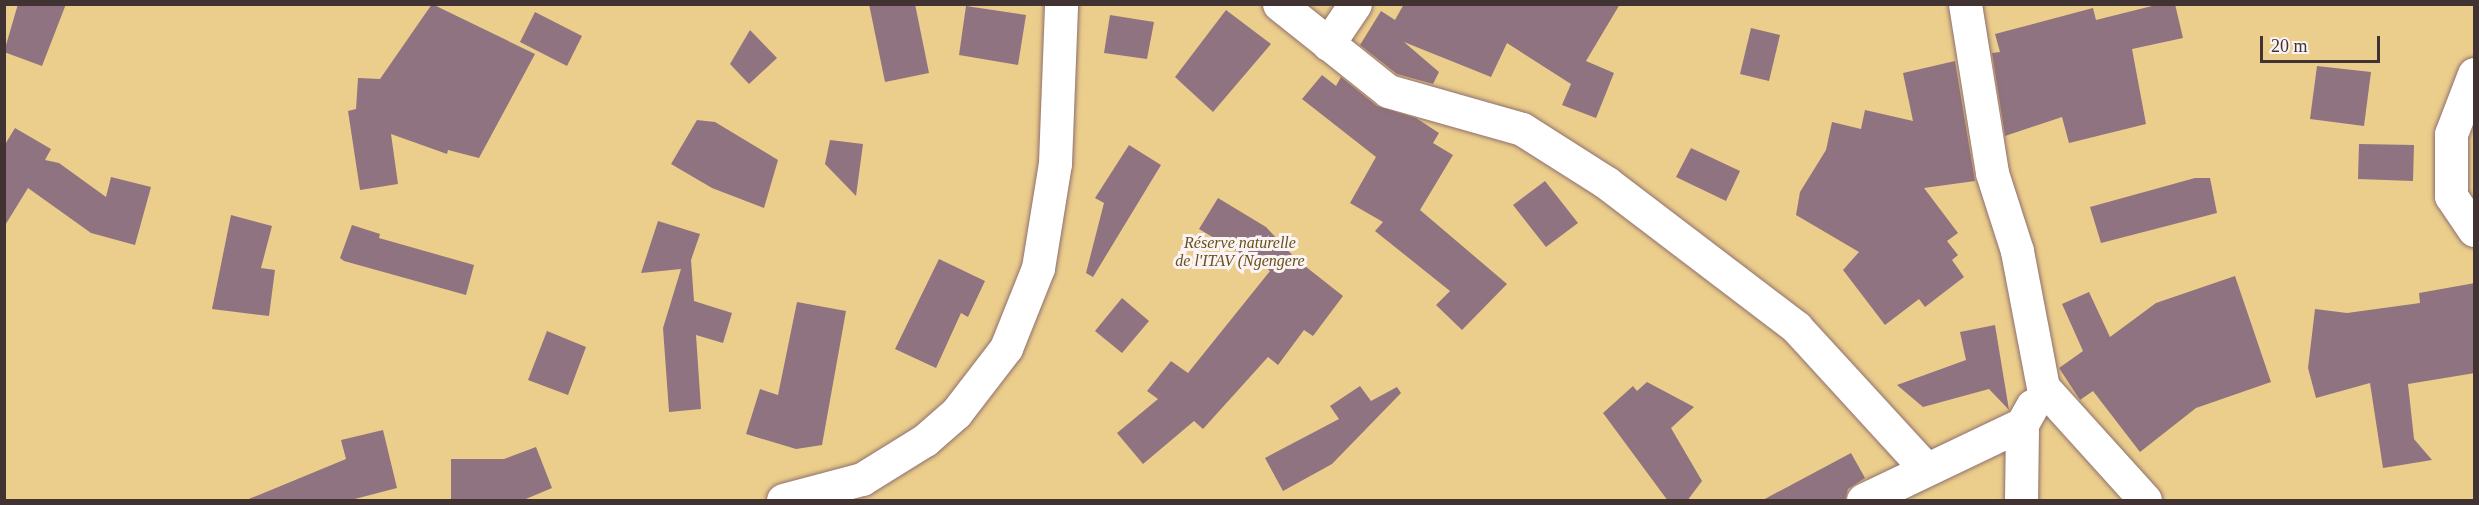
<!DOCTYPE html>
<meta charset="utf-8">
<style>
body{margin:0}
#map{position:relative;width:2479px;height:505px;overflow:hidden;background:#fcf4f4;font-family:Georgia,serif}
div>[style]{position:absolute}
.green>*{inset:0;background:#ebce8c}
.building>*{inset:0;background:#907380}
.roads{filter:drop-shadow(0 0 2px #8f6f6d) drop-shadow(0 0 2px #8f6f6d)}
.minor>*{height:33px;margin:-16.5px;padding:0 16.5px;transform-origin:16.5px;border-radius:16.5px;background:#fff}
span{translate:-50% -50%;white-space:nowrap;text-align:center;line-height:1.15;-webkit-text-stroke:6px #fcf4f4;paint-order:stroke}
.park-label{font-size:16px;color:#66511a;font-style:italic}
.frame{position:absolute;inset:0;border:6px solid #403332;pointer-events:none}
.scale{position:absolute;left:2260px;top:36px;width:120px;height:27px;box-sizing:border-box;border:3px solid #403332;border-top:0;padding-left:8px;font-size:18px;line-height:21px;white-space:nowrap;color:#403332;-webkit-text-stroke:4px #fcf4f4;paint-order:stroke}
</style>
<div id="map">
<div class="green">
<i style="clip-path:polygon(5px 5px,2474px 5px,2474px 500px,5px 500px)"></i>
</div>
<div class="building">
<i style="clip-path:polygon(18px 4px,66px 4px,42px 66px,4px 52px)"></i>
<i style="clip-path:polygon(432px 4px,535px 54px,479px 158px,448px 150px,447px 154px,391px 134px,398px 184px,360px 190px,348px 111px,356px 109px,358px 78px,380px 79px)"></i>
<i style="clip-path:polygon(869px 4px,915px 4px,929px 73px,885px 82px)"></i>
<i style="clip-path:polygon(1404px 4px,1620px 4px,1586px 61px,1614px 73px,1596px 118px,1562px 105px,1571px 84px,1507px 43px,1491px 77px,1404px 42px,1439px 72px,1433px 84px,1397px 74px,1360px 45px,1381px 11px,1395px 20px)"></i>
<i style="clip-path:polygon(2160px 4px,2175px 4px,2183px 38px,2132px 49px,2146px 124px,2069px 143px,2062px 117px,2005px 136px,1992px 53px,2000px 52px,1995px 34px,2093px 8px,2096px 20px)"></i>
<i style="clip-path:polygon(966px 6px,1026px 15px,1018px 65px,959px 55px)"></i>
<i style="clip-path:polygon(1226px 10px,1271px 44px,1213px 112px,1175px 77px)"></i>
<i style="clip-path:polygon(535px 12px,582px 36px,567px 66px,520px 42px)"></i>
<i style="clip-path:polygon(1110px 15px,1154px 22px,1147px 59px,1104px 53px)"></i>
<i style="clip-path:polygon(1751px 28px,1780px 35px,1769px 81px,1740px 74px)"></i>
<i style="clip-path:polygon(750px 30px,777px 58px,749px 84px,730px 64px)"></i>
<i style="clip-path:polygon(1955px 61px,1975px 181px,1924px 188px,1958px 233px,1947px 241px,1958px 255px,1952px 260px,1964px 277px,1925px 307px,1919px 299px,1885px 325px,1843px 270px,1859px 252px,1796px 215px,1800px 192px,1826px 150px,1832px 122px,1861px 129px,1865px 110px,1913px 121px,1903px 73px)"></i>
<i style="clip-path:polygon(2317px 66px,2371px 72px,2364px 126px,2310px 119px)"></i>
<i style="clip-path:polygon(1322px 75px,1336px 86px,1341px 77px,1377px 106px,1416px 118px,1439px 133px,1433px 143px,1453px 155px,1420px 210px,1507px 284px,1462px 330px,1436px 305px,1450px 291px,1375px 231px,1383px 222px,1350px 203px,1376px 157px,1302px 99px)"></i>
<i style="clip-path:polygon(697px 120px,715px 122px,778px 160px,764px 208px,712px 188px,671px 164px)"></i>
<i style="clip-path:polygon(15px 128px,51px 149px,45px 160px,59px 163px,106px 197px,111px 177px,151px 187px,135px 245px,91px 233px,28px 188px,4px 227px,4px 146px)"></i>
<i style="clip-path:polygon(830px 140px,863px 144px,856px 196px,825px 164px)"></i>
<i style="clip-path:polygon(2359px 144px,2414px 145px,2413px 181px,2358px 179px)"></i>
<i style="clip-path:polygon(1129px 145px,1161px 165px,1093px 277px,1086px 273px,1104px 203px,1095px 198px)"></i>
<i style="clip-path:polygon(1691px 148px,1740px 171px,1726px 201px,1676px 177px)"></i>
<i style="clip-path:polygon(2195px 178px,2210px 178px,2217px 213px,2101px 243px,2090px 207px)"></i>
<i style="clip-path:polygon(1545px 181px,1578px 223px,1546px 247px,1513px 205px)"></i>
<i style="clip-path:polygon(1218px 198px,1266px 227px,1296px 259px,1343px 296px,1313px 336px,1304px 330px,1278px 365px,1268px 357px,1203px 429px,1194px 421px,1143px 464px,1117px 433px,1158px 399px,1147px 391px,1171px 361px,1188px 373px,1270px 271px,1199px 229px)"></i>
<i style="clip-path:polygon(231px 215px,272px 226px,261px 268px,275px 270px,269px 316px,212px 309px)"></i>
<i style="clip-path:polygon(658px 221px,700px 234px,691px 260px,694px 301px,732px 313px,723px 343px,696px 335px,701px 409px,669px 412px,663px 328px,681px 269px,641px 273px)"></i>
<i style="clip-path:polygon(352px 225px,380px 234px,379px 238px,474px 265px,466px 295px,344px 261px,340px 258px)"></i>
<i style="clip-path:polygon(939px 259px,985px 281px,968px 317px,961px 313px,936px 368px,895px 349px)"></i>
<i style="clip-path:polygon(2235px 276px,2271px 382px,2196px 408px,2140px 452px,2093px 391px,2080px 400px,2059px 368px,2083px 351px,2062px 304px,2089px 292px,2110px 337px,2156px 303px)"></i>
<i style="clip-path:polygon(2475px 283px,2475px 373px,2408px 384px,2414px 439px,2432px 460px,2383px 468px,2370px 383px,2316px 398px,2308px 368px,2315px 309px,2347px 313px,2420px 303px,2419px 293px)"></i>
<i style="clip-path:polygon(1122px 298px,1149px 321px,1122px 353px,1095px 331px)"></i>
<i style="clip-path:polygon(797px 302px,846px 311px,822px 445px,796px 449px,746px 434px,760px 389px,778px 395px)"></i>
<i style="clip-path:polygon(1995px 325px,2009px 410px,1989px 389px,1923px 407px,1897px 385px,1966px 360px,1960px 332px)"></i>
<i style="clip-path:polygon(547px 331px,586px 347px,568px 395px,528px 380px)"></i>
<i style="clip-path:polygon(1647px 382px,1694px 407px,1671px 428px,1702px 481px,1687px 501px,1668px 501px,1603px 413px,1633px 386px,1637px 391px)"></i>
<i style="clip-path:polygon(1360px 386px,1371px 401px,1397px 387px,1401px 393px,1332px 464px,1283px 491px,1265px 458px,1339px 419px,1330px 406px)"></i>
<i style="clip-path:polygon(383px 430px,397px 488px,347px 501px,244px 501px,346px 459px,341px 440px)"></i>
<i style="clip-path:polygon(536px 447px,552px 488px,521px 501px,451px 501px,451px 459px,504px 459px)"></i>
<i style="clip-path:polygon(1851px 453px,1865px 478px,1848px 489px,1845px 501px,1761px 501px)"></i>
</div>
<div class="roads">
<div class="minor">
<i style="left:1279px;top:4px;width:139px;rotate:38.6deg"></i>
<i style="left:1388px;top:91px;width:139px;rotate:15.8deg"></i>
<i style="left:1522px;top:129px;width:101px;rotate:32.4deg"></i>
<i style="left:1607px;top:183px;width:238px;rotate:37.3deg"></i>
<i style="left:1796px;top:327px;width:191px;rotate:47.5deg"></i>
<i style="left:1965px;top:4px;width:171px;rotate:80.9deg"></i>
<i style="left:1992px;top:173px;width:82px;rotate:72.2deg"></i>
<i style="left:2017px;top:251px;width:138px;rotate:79.2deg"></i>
<i style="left:2043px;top:387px;width:152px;rotate:47.9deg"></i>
<i style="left:1328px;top:44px;width:48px;rotate:-56deg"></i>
<i style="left:2474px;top:74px;width:64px;rotate:111deg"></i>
<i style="left:2451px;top:134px;width:62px;rotate:90deg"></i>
<i style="left:2451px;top:196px;width:41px;rotate:55.9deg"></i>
<i style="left:783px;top:500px;width:82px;rotate:-14.9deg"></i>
<i style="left:862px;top:479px;width:74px;rotate:-31.8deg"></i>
<i style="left:925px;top:440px;width:41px;rotate:-41.1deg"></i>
<i style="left:956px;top:413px;width:82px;rotate:-52.4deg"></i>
<i style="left:1006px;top:348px;width:86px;rotate:-68.2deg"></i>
<i style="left:1038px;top:268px;width:106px;rotate:-80.8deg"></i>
<i style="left:1055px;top:163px;width:159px;rotate:-87.8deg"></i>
<i style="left:1863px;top:500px;width:176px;rotate:-25.5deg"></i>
<i style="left:2021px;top:500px;width:76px;rotate:-89.2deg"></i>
<i style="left:2022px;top:424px;width:21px;rotate:-61deg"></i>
</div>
</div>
<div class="park-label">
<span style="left:1240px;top:252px">Réserve naturelle<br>de l'ITAV (Ngengere</span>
</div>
<div class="frame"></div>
<div class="scale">20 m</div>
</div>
